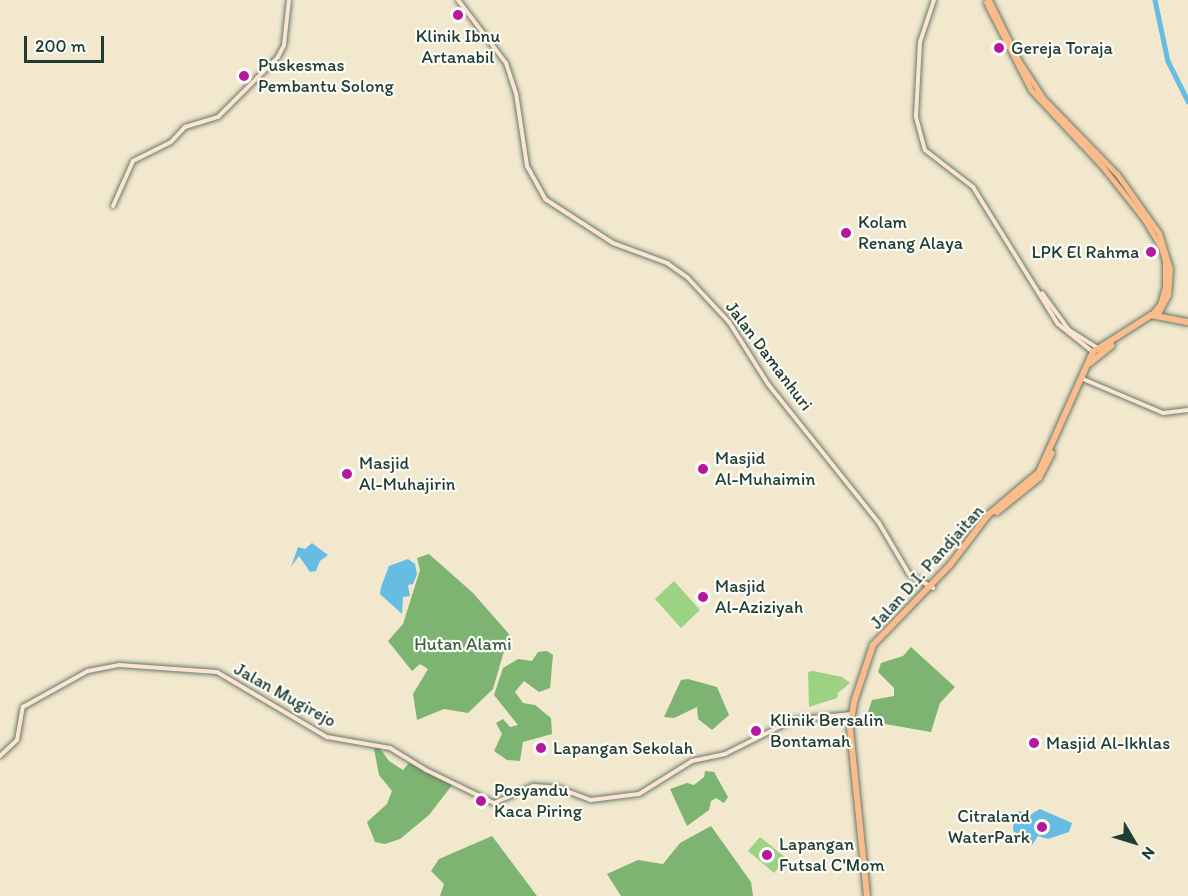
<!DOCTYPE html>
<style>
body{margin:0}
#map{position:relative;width:1188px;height:896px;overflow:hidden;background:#f1e8ce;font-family:Itim,sans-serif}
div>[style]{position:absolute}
.green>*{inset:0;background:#9cd283}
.forest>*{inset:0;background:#7db471}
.water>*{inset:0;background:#66bce3}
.river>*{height:4.5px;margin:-2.25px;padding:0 2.25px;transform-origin:2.25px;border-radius:2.25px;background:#66bce3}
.roads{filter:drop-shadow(0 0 2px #68796a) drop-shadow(0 0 2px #68796a)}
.secondary>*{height:4px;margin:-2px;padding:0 2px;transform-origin:2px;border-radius:2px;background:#fde4d0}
.primary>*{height:5px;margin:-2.5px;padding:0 2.5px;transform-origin:2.5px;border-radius:2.5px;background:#f9bc8a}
.highway>*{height:6px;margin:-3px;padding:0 3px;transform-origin:3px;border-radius:3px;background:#f9bc8a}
.dots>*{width:16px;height:16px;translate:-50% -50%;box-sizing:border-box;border:3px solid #fdfcf7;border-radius:50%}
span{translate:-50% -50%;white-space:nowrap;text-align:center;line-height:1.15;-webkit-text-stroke:4.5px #fdfcf7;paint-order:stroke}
.poi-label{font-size:18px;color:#1f3d34}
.left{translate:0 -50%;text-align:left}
.right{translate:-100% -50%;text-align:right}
.street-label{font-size:18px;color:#1f3d34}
.park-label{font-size:18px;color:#3e6248}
.north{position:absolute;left:1104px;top:812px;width:60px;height:60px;-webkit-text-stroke:4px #fdfcf7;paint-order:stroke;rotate:128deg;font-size:16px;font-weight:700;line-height:24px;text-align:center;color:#1f3d34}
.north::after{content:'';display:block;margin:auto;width:21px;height:27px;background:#1f3d34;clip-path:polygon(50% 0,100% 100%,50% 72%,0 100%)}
.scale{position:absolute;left:24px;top:36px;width:80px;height:27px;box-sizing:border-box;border:3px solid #1f3d34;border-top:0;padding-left:8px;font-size:18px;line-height:21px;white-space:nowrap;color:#1f3d34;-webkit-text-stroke:4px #fdfcf7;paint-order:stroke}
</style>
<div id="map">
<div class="green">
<i style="clip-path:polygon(674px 581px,700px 610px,681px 628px,655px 599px)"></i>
<i style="clip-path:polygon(813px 671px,842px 677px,850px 683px,838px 693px,837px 698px,809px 707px,808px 672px)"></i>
<i style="clip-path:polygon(760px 837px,786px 858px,774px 873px,748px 851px)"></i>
</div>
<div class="forest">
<i style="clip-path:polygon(429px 554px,473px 593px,509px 634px,493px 689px,468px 713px,444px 709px,417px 720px,413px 694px,428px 669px,420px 664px,412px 671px,388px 641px,403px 624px,420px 570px,417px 558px)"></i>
<i style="clip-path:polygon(911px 647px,955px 687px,940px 703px,931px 732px,885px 724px,883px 720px,877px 723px,868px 712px,872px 700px,894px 696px,894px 688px,878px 672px,881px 663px,903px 656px)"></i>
<i style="clip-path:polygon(547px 651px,553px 655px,550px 688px,539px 692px,524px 681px,515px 692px,523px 703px,535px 705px,551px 718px,552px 734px,523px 742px,520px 761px,507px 760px,494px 751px,502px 734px,496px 723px,503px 719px,510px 727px,518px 725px,494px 695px,503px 668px,518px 659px,532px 661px,538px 652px)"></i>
<i style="clip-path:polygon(688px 679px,717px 687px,729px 715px,712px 730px,698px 719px,697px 707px,674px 718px,664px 717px,681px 680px)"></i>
<i style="clip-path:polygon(379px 747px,389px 761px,403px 770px,409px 763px,453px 784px,429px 815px,400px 839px,385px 844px,375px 842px,367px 822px,387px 804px,392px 791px,379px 775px,374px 749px)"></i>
<i style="clip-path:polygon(705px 771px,714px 772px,728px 797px,724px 803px,716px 798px,711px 801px,709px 810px,687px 826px,670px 789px,687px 783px,694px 785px,704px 777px)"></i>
<i style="clip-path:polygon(711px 826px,751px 882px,753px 896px,621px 896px,607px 874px,638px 860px,663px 864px,680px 843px)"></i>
<i style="clip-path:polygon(492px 836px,537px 896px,440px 896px,444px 884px,431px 871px,439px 859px)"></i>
</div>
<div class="water">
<i style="clip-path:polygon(312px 543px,328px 555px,320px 561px,316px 571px,310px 572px,299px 556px,291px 567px,298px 547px,305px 549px)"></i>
<i style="clip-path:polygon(408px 559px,415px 564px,417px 574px,413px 584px,408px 585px,410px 596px,403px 597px,402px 614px,380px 594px,381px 587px,389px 566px)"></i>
<i style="clip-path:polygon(1040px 809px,1072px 823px,1069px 832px,1048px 839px,1038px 836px,1032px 845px,1013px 831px,1014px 815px,1019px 811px,1030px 815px)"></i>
</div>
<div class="river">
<i style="left:1155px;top:0;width:62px;rotate:78deg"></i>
<i style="left:1168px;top:61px;width:45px;rotate:63.4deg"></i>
</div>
<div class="roads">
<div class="secondary">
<i style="left:458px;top:0;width:79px;rotate:52.7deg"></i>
<i style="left:506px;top:63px;width:32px;rotate:72deg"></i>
<i style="left:516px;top:93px;width:74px;rotate:81.4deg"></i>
<i style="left:527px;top:166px;width:38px;rotate:61deg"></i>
<i style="left:545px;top:199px;width:81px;rotate:32.9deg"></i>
<i style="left:613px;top:243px;width:58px;rotate:20.3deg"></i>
<i style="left:667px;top:263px;width:24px;rotate:35deg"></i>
<i style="left:687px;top:277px;width:62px;rotate:47deg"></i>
<i style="left:729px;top:322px;width:73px;rotate:57.8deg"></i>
<i style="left:768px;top:384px;width:178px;rotate:51.4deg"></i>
<i style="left:879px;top:523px;width:59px;rotate:59.5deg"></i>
<i style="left:909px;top:574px;width:28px;rotate:30deg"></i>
<i style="left:934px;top:0;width:44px;rotate:108.4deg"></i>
<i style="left:920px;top:42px;width:75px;rotate:93.1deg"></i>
<i style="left:916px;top:117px;width:34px;rotate:75deg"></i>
<i style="left:925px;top:150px;width:61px;rotate:37.6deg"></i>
<i style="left:973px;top:187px;width:161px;rotate:58.2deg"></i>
<i style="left:1058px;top:324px;width:45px;rotate:38.7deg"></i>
<i style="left:113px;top:206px;width:49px;rotate:-66deg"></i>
<i style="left:133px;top:161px;width:42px;rotate:-26.6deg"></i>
<i style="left:171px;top:142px;width:21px;rotate:-47deg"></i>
<i style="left:185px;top:127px;width:34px;rotate:-17deg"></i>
<i style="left:218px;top:117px;width:85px;rotate:-45deg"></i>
<i style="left:278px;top:57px;width:13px;rotate:-63deg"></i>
<i style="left:284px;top:45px;width:45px;rotate:-83.7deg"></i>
<i style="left:1042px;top:293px;width:46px;rotate:53.9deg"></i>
<i style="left:1069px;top:330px;width:36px;rotate:32deg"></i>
<i style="left:1083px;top:379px;width:87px;rotate:23deg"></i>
<i style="left:1163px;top:413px;width:25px;rotate:-7deg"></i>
<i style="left:0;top:756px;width:23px;rotate:-43deg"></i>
<i style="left:17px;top:740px;width:34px;rotate:-80deg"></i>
<i style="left:23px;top:707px;width:74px;rotate:-29deg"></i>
<i style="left:88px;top:671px;width:32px;rotate:-11deg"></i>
<i style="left:119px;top:665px;width:98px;rotate:4.1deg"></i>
<i style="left:217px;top:672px;width:128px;rotate:30.6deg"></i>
<i style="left:327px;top:737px;width:64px;rotate:9.9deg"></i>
<i style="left:390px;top:748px;width:42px;rotate:31.4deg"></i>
<i style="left:426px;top:770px;width:76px;rotate:25.9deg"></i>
<i style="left:494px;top:803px;width:43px;rotate:-23.6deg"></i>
<i style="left:533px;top:786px;width:26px;rotate:4deg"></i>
<i style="left:559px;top:788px;width:34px;rotate:21deg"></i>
<i style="left:591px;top:800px;width:48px;rotate:-7.1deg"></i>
<i style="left:639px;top:794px;width:62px;rotate:-31.9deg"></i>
<i style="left:692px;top:761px;width:34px;rotate:-12deg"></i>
<i style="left:725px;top:754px;width:76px;rotate:-26.6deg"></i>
<i style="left:793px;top:720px;width:59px;rotate:-5.8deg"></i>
</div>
<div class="primary">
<i style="left:989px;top:0;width:68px;rotate:63.8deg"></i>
<i style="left:1019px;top:61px;width:44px;rotate:57deg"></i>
<i style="left:1043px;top:98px;width:106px;rotate:45.8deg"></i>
<i style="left:1117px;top:174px;width:72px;rotate:54.6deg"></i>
<i style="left:1159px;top:233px;width:37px;rotate:73deg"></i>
<i style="left:1170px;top:268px;width:27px;rotate:94deg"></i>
<i style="left:1168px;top:295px;width:24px;rotate:118deg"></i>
<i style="left:986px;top:2px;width:99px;rotate:62.9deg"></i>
<i style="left:1031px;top:90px;width:104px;rotate:46.9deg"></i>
<i style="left:1102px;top:166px;width:68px;rotate:51.6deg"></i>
<i style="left:1144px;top:219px;width:33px;rotate:59deg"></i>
<i style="left:1161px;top:247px;width:15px;rotate:74deg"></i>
<i style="left:1165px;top:261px;width:26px;rotate:90deg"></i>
<i style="left:1165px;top:287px;width:18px;rotate:106deg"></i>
<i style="left:1160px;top:304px;width:14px;rotate:129deg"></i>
</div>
<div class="highway">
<i style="left:1090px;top:363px;width:28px;rotate:-39deg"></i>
<i style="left:997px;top:512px;width:54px;rotate:-39deg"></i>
<i style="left:1039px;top:478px;width:28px;rotate:-63deg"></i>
<i style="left:867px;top:896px;width:169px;rotate:-95.8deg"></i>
<i style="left:850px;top:728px;width:26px;rotate:-81deg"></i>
<i style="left:854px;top:702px;width:60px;rotate:-71.6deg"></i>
<i style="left:873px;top:645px;width:111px;rotate:-46.1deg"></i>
<i style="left:950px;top:565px;width:63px;rotate:-52.8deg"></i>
<i style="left:988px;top:515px;width:67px;rotate:-40.1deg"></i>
<i style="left:1039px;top:472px;width:132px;rotate:-65.8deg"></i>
<i style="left:1093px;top:352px;width:69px;rotate:-32.5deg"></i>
<i style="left:1151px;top:315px;width:38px;rotate:11deg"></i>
</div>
</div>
<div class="dots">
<i style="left:458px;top:15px;background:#b5179e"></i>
<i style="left:999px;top:48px;background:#b5179e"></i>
<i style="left:244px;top:76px;background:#b5179e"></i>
<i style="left:846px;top:233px;background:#b5179e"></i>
<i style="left:1151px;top:252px;background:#b5179e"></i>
<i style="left:703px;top:469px;background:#b5179e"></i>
<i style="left:347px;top:474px;background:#b5179e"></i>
<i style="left:703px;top:597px;background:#b5179e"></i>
<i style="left:756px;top:731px;background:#b5179e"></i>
<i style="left:1034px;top:743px;background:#b5179e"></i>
<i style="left:541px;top:748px;background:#b5179e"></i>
<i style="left:481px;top:801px;background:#b5179e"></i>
<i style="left:1042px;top:827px;background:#b5179e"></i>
<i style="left:767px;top:855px;background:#b5179e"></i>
</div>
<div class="poi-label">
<span style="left:458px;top:47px">Klinik Ibnu<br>Artanabil</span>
<span class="left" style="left:1011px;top:48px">Gereja Toraja</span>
<span class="left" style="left:258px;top:76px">Puskesmas<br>Pembantu Solong</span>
<span class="left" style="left:858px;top:233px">Kolam<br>Renang Alaya</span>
<span class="right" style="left:1139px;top:252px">LPK El Rahma</span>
<span class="left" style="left:715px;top:469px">Masjid<br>Al-Muhaimin</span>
<span class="left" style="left:359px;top:474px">Masjid<br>Al-Muhajirin</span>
<span class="left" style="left:715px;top:597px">Masjid<br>Al-Aziziyah</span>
<span class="left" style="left:770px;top:731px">Klinik Bersalin<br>Bontamah</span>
<span class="left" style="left:1046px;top:743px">Masjid Al-Ikhlas</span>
<span class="left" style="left:553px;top:748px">Lapangan Sekolah</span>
<span class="left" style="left:494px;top:801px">Posyandu<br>Kaca Piring</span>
<span class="right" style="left:1030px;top:827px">Citraland<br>WaterPark</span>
<span class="left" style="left:779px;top:855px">Lapangan<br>Futsal C'Mom</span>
</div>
<div class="street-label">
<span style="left:769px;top:356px;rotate:53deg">Jalan Damanhuri</span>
<span style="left:927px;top:567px;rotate:-48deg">Jalan D.I. Pandjaitan</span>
<span style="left:285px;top:695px;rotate:29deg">Jalan Mugirejo</span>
</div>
<div class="park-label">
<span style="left:463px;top:644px">Hutan Alami</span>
</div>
<div class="north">N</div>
<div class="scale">200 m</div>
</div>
